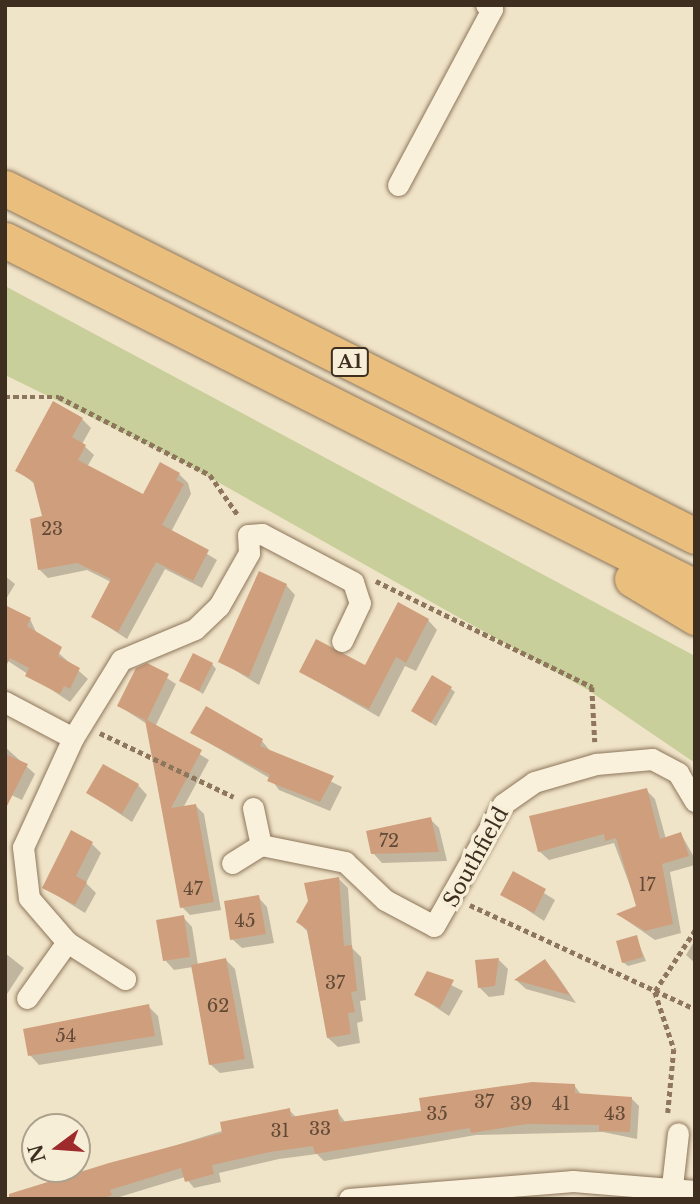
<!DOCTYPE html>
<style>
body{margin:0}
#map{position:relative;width:700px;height:1204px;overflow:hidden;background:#f0e4c8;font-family:"Libre Baskerville",serif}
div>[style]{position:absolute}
.green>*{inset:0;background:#c9cf9b}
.shadow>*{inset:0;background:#0003}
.building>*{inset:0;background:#cf9f7d}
.path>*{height:4.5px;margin-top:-2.25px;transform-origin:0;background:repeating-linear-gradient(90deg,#8d765c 0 5px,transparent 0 8.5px)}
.roads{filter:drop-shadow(0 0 2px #8d765c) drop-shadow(0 0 2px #8d765c)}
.minor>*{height:21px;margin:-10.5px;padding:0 10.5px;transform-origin:10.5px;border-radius:10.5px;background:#faf1dc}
.trunk>*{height:35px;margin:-17.5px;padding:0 17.5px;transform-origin:17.5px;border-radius:17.5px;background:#eabe7c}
span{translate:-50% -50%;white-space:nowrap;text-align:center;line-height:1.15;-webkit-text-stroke:7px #f7eed8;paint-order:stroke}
.number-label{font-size:18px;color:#624a37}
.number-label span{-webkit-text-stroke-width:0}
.shield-label span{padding:2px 5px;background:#f7eed8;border:2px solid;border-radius:5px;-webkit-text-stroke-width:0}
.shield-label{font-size:19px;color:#3d2e20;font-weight:700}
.street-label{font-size:21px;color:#3d2e20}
.frame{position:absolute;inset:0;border:7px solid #3d2e20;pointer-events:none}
.north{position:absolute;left:21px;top:1113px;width:70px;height:70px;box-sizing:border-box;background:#f7eed8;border:2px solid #ada18e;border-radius:50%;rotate:254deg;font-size:19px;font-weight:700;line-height:28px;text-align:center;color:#3d2e20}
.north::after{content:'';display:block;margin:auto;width:24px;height:32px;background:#9e2a2b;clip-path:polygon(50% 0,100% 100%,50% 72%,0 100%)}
</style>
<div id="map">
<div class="green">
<i style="clip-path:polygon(5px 286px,695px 656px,695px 763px,588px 690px,175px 458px,5px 375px)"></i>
</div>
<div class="shadow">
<i style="clip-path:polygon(82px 419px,91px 428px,82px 444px,94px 455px,87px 467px,143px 496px,179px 474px,188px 483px,191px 494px,171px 532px,217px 560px,202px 588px,165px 569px,127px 639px,93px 617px,111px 582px,87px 570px,48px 578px,39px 569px,44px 518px,36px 485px,17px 470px)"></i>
<i style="clip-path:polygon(5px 576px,15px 584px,5px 601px)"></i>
<i style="clip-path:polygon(286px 585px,295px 595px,259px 685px,220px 661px)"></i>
<i style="clip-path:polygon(30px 619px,37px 634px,88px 679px,70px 702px,5px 659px)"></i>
<i style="clip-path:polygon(428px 620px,437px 630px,416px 671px,405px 666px,379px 717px,301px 672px,366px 667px)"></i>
<i style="clip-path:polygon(212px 664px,216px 669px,203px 694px,181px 680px)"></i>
<i style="clip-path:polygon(147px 665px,176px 684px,155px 727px,209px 760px,183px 808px,196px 806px,204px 814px,221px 910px,190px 915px,182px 907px,147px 724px,119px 706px)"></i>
<i style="clip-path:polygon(450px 688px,455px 692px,436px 726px,413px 711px)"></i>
<i style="clip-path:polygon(192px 733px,262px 741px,271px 752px,342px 787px,330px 811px,279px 790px,271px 779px)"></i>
<i style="clip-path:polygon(5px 747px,35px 774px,22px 800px,5px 792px)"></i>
<i style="clip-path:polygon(138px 785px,147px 795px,132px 822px,88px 793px)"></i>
<i style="clip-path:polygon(646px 790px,655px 799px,666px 839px,681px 834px,695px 859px,695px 865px,670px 872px,681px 933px,655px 940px,619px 915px,638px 907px,614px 843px,549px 860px,539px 851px)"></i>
<i style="clip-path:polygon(430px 819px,439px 828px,447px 861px,382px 863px,373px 853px)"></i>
<i style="clip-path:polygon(92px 844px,101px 853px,86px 883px,96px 893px,85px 913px,45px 888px)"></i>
<i style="clip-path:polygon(514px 874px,555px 900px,544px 921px,503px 894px)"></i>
<i style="clip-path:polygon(338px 878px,348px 888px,352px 948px,361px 957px,366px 1000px,360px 1001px,363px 1021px,357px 1023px,360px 1043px,338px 1047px,328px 1038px,307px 931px,298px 922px)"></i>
<i style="clip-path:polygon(258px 897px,267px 907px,274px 943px,242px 948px,232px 939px)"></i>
<i style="clip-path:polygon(183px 917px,192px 927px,198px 965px,226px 960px,235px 969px,254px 1068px,220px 1073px,210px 1064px,193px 967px,174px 970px,165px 960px)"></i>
<i style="clip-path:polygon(636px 937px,646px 961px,628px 966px,623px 962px)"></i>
<i style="clip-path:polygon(695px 940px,695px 963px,686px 955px)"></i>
<i style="clip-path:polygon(5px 953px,24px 968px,5px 997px)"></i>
<i style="clip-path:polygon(499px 960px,508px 969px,504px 995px,489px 997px,479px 987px)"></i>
<i style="clip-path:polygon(545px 962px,554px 971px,576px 1003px,526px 989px,517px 981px)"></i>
<i style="clip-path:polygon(427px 973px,463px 991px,449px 1016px,416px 994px)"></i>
<i style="clip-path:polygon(148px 1006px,158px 1016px,163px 1045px,39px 1065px,30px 1055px)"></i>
<i style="clip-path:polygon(574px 1085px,582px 1096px,631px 1098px,639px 1106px,637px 1139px,603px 1132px,476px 1135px,324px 1161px,317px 1154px,279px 1159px,219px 1173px,221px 1182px,194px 1188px,185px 1177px,113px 1199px,5px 1199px,289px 1110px,297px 1118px,337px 1111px,346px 1123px)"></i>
</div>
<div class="building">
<i style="clip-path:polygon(53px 401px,83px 418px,72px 437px,86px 445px,78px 460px,143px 494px,160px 462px,180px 473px,176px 480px,184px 484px,162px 525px,209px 550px,193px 581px,156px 562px,118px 632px,91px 617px,111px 579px,77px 563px,38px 570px,30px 519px,42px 516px,33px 481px,15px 471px)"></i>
<i style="clip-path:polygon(259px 571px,287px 584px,249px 677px,218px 662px)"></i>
<i style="clip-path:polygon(398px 602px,429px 619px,406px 663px,396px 657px,369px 709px,299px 672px,316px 639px,365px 665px)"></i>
<i style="clip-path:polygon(5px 605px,31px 618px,27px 626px,62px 647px,58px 656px,80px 668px,70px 689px,64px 686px,60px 694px,25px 676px,29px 668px,10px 658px,5px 668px)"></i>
<i style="clip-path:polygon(193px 653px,213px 663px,199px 691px,179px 681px)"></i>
<i style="clip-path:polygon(147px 663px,169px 674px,147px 720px,202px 750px,171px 808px,196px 804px,214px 902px,180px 908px,145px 720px,117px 706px,136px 668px)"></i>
<i style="clip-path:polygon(432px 675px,452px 687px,431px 723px,411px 711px)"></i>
<i style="clip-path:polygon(206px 706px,263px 739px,260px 746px,334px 776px,320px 802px,267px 781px,270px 775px,190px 733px)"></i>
<i style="clip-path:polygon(5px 754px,28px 764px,5px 810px)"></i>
<i style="clip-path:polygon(103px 764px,139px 784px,122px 814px,86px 793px)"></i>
<i style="clip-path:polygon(647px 788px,660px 839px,681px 832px,689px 856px,662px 864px,673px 924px,645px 931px,616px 914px,636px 906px,616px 838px,605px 841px,604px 834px,538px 852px,529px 816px)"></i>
<i style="clip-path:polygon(431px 817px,439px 852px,371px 854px,366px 831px)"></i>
<i style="clip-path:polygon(71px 830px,93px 842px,76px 876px,87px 882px,75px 905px,42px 888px)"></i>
<i style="clip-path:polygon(513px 871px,546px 889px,534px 913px,500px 895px)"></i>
<i style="clip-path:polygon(339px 877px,344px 946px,352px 945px,357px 991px,351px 992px,355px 1012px,348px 1013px,351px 1034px,327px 1038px,307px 929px,296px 922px,308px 901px,304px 883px)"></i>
<i style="clip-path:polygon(259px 895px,266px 934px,230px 940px,224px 901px)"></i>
<i style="clip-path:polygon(184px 915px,190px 957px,163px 961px,156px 920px)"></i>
<i style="clip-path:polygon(637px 935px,643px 957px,622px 963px,616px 941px)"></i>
<i style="clip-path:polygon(226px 958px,245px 1059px,209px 1065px,191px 965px)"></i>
<i style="clip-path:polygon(499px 958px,495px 986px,478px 988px,475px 960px)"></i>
<i style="clip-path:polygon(545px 959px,570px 995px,514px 980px)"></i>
<i style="clip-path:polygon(427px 971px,454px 980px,440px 1008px,414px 995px)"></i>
<i style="clip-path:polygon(149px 1004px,155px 1036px,28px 1056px,23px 1029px)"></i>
<i style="clip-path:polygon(532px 1082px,575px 1084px,575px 1093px,632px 1097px,630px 1132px,599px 1131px,599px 1125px,527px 1124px,471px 1133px,470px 1128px,315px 1154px,313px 1146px,270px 1152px,212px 1165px,214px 1174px,185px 1182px,181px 1168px,110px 1190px,112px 1195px,100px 1199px,9px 1199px,9px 1194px,109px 1163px,222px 1133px,220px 1122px,290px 1108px,291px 1117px,338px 1109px,340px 1122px,421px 1111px,419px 1098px)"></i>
</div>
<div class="path">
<i style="left:5px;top:397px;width:54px"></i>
<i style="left:59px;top:397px;width:170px;rotate:27.3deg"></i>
<i style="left:210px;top:475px;width:49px;rotate:55deg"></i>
<i style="left:376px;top:581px;width:241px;rotate:26.1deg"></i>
<i style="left:592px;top:687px;width:55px;rotate:86.9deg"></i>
<i style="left:100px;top:733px;width:148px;rotate:25.5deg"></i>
<i style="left:470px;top:905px;width:248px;rotate:24.8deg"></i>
<i style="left:655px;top:991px;width:73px;rotate:-56.7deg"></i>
<i style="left:655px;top:992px;width:60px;rotate:71.6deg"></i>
<i style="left:674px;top:1049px;width:64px;rotate:95.4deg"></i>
</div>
<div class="roads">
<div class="minor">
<i style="left:398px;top:185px;width:200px;rotate:-61.9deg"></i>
<i style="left:492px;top:9px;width:7px;rotate:-146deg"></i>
<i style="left:5px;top:702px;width:77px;rotate:27.9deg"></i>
<i style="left:73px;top:738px;width:120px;rotate:114.6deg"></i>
<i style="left:23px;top:847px;width:51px;rotate:83.3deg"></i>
<i style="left:29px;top:898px;width:58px;rotate:49.2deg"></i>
<i style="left:67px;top:942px;width:69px;rotate:32.5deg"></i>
<i style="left:73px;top:738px;width:92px;rotate:-58.4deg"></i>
<i style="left:121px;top:660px;width:80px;rotate:-22.7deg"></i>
<i style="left:195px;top:629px;width:33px;rotate:-44deg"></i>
<i style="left:219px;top:606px;width:61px;rotate:-60.5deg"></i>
<i style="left:249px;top:553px;width:18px;rotate:-93deg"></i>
<i style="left:248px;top:535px;width:14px;rotate:-4deg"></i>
<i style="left:262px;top:534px;width:103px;rotate:27.8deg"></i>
<i style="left:353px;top:582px;width:22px;rotate:72deg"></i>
<i style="left:360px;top:603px;width:42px;rotate:115.3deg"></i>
<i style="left:253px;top:808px;width:38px;rotate:78deg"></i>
<i style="left:261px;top:845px;width:86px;rotate:11.4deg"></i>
<i style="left:345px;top:862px;width:55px;rotate:43.5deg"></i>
<i style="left:385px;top:900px;width:55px;rotate:28deg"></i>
<i style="left:434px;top:926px;width:140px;rotate:-60.5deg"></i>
<i style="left:503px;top:804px;width:38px;rotate:-35deg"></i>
<i style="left:534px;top:782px;width:65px;rotate:-16.2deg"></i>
<i style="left:596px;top:764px;width:56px;rotate:-5.1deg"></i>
<i style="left:652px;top:759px;width:30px;rotate:28deg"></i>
<i style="left:678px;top:773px;width:33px;rotate:59deg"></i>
<i style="left:232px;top:863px;width:34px;rotate:-32deg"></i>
<i style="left:27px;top:998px;width:69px;rotate:-54.5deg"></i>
<i style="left:672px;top:1186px;width:53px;rotate:-83.5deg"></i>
<i style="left:349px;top:1199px;width:225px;rotate:-4.6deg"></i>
<i style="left:573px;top:1181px;width:122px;rotate:4.7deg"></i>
</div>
<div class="trunk">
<i style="left:5px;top:188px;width:773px;rotate:26.76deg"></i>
<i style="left:5px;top:240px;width:772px;rotate:26.7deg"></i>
<i style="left:632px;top:579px;width:74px;rotate:31.1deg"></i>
</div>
</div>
<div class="number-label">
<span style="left:52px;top:529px">23</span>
<span style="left:389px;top:841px">72</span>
<span style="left:647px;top:885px">17</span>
<span style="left:193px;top:889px">47</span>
<span style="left:245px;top:921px">45</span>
<span style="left:335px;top:983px">37</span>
<span style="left:218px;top:1006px">62</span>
<span style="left:66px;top:1036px">54</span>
<span style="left:484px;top:1102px">37</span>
<span style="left:521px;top:1104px">39</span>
<span style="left:561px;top:1104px">41</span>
<span style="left:437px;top:1114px">35</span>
<span style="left:615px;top:1114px">43</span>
<span style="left:320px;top:1129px">33</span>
<span style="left:280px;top:1131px">31</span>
</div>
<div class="shield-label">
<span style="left:350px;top:362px">A1</span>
</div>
<div class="street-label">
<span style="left:476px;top:857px;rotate:-61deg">Southfield</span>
</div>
<div class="frame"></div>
<div class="north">N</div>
</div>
